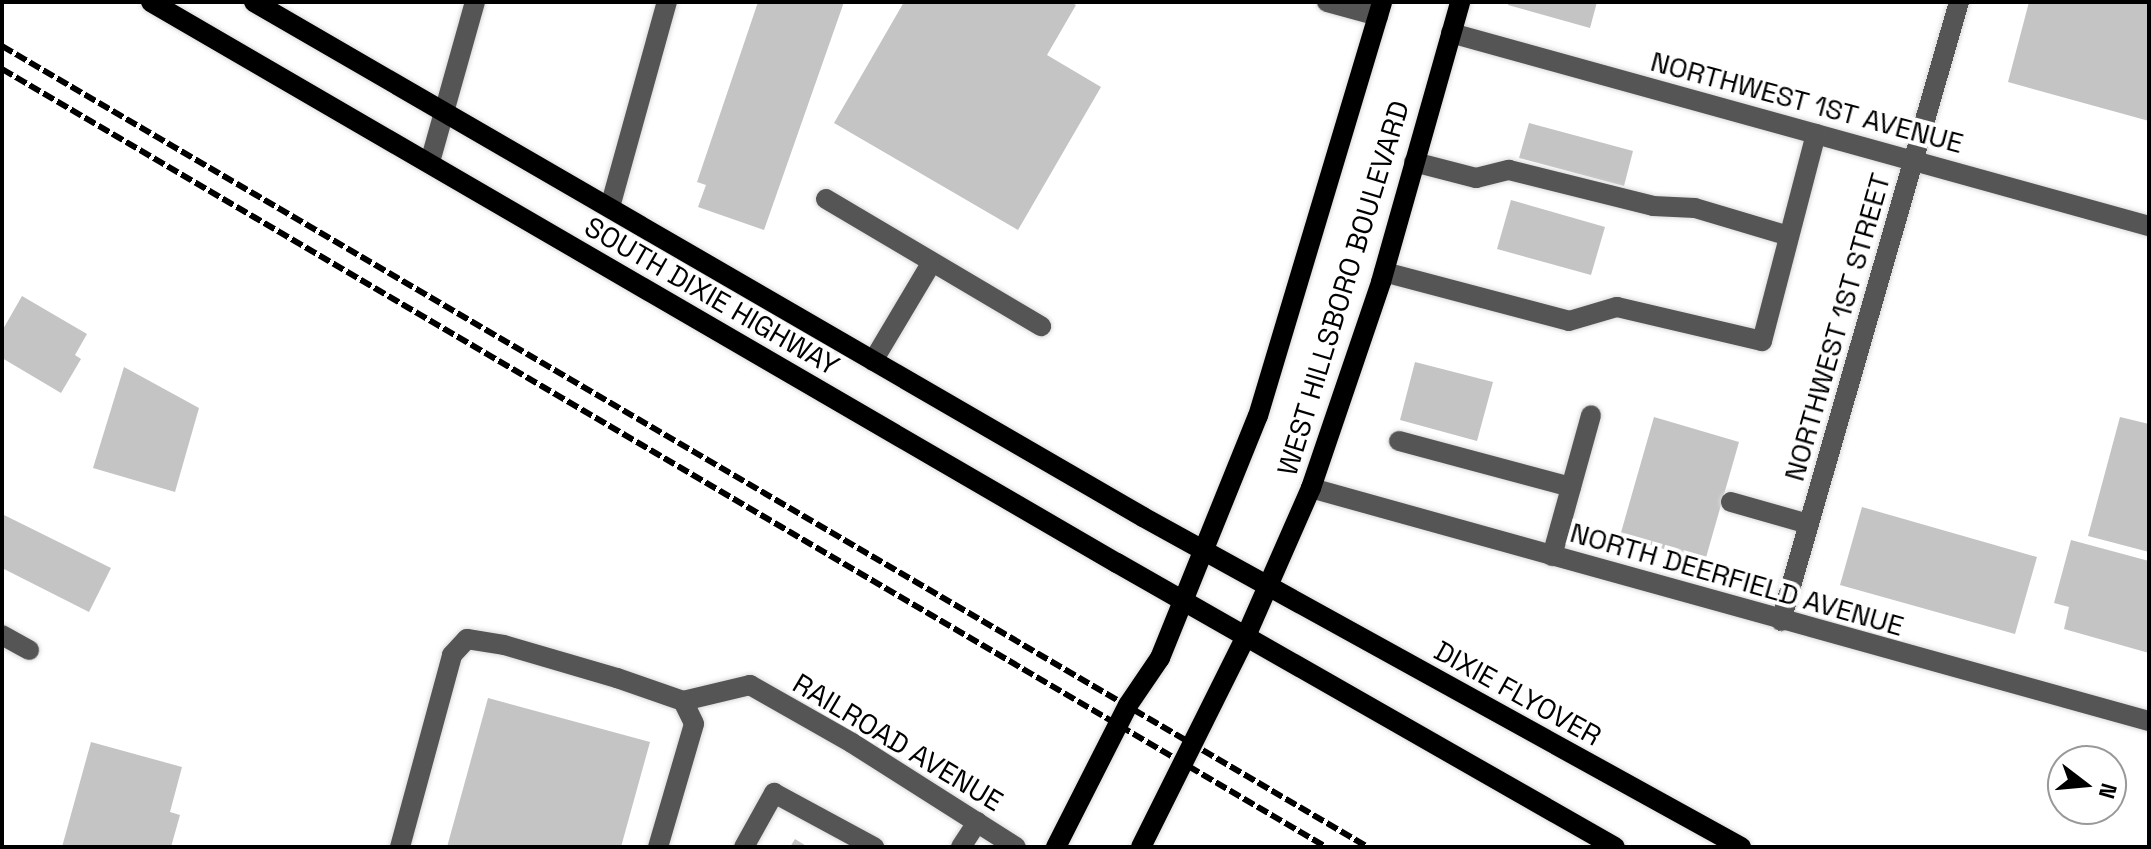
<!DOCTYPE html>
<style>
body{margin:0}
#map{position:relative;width:2151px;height:849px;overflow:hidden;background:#fff;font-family:"Space Grotesk",sans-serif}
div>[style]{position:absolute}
.building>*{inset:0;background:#c4c4c4}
.roads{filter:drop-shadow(0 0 2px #dbdbdb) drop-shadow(0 0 2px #dbdbdb)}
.minor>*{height:20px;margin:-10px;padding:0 10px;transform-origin:10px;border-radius:10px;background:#555}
.major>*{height:20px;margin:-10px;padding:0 10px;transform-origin:10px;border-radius:10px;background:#000}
.rail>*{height:6px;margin-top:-3px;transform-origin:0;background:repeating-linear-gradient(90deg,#000 0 12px,transparent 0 16px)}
span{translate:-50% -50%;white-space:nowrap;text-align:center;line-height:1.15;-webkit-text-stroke:8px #fff;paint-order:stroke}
.street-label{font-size:28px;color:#000}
.frame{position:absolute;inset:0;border:4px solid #000;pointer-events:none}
.north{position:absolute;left:2047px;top:745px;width:80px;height:80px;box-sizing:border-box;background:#fff;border:2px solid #999;border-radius:50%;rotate:106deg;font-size:22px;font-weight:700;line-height:32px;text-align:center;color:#000}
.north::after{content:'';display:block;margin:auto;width:28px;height:36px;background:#000;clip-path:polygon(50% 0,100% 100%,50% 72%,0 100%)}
</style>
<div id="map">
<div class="building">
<i style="clip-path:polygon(758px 2px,844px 2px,764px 230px,698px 207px,706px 185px,697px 182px)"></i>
<i style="clip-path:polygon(904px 2px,1070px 2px,1076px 5px,1047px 55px,1101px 87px,1018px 230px,834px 123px)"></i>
<i style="clip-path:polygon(1509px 2px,1597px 2px,1590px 28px,1508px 5px)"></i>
<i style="clip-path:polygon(2029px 2px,2149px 2px,2149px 121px,2008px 82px)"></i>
<i style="clip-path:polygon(1529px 123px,1633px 151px,1624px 186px,1519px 158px)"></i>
<i style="clip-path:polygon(1511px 200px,1605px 227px,1591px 275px,1497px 249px)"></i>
<i style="clip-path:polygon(22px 296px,87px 334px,75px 355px,81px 359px,61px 393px,2px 358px,2px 331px)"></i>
<i style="clip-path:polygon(1415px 362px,1493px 382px,1477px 441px,1400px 420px)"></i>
<i style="clip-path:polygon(124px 367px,199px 408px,175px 492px,93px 468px)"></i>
<i style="clip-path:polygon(1654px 417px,1739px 442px,1705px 561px,1620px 536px)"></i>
<i style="clip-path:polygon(2120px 417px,2149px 424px,2149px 552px,2088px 536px)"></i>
<i style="clip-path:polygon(1862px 507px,2037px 557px,2015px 634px,1840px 585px)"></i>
<i style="clip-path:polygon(2px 514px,111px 568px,89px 612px,2px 568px)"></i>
<i style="clip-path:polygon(2071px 540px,2149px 561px,2149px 653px,2064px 629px,2069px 607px,2054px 603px)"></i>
<i style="clip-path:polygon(488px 698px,650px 742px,621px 847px,447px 847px)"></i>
<i style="clip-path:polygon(91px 742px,182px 767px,170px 812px,180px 815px,171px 847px,62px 847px)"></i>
<i style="clip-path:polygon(795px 839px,808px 847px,790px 847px)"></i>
</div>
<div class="roads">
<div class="minor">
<i style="left:1327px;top:2px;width:53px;rotate:15.4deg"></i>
<i style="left:1451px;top:33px;width:724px;rotate:15.46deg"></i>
<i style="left:430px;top:162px;width:166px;rotate:-74.3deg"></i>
<i style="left:1414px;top:162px;width:64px;rotate:14.5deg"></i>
<i style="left:1476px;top:178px;width:34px;rotate:-14deg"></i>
<i style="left:1509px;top:170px;width:148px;rotate:14deg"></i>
<i style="left:1653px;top:206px;width:42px;rotate:2.7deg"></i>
<i style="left:1695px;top:208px;width:98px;rotate:16.6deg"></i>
<i style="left:826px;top:199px;width:250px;rotate:30.6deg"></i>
<i style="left:610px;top:207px;width:213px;rotate:-74.5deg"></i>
<i style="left:1384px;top:272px;width:191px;rotate:14.8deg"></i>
<i style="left:1569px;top:321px;width:50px;rotate:-16.3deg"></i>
<i style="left:1617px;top:307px;width:149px;rotate:13.2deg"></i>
<i style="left:1762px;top:341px;width:214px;rotate:-75.4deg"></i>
<i style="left:873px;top:361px;width:115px;rotate:-59.2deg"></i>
<i style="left:1399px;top:441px;width:178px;rotate:15deg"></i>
<i style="left:1311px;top:488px;width:870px;rotate:15.54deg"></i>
<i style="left:1731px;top:502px;width:81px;rotate:15.8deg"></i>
<i style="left:1552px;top:556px;width:146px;rotate:-74.5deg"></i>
<i style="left:1781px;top:621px;width:644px;rotate:-73.96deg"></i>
<i style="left:2px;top:635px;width:31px;rotate:29deg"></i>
<i style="left:683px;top:701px;width:69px;rotate:-13.4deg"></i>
<i style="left:750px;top:685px;width:117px;rotate:29.6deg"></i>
<i style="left:852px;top:743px;width:194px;rotate:32.4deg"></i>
<i style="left:400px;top:847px;width:199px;rotate:-74.8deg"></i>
<i style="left:452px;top:655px;width:22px;rotate:-47deg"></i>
<i style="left:467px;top:639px;width:37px;rotate:9deg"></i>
<i style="left:504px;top:645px;width:118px;rotate:16.3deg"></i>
<i style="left:617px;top:678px;width:70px;rotate:19.2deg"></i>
<i style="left:683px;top:701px;width:25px;rotate:64deg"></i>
<i style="left:694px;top:724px;width:128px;rotate:106.3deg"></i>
<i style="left:744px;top:847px;width:62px;rotate:-60.9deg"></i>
<i style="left:774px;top:793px;width:114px;rotate:28.4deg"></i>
<i style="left:961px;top:847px;width:30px;rotate:-57deg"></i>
</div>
<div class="major">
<i style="left:151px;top:2px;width:1117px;rotate:30.15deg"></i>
<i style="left:1117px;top:563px;width:573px;rotate:29.7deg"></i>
<i style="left:254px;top:2px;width:1027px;rotate:30.08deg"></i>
<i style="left:1143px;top:517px;width:683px;rotate:28.89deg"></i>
<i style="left:1056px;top:847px;width:159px;rotate:-63.1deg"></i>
<i style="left:1128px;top:705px;width:57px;rotate:-55.8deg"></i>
<i style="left:1160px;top:658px;width:261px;rotate:-68deg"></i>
<i style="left:1258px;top:416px;width:432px;rotate:-73.3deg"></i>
<i style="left:1141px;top:847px;width:236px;rotate:-63.5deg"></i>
<i style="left:1246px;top:636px;width:162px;rotate:-66.3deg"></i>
<i style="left:1311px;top:488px;width:218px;rotate:-71.2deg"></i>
<i style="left:1381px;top:282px;width:291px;rotate:-74.2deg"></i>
</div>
</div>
<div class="rail">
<i style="left:2px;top:46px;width:1584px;rotate:30.39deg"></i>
<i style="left:2px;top:69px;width:1536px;rotate:30.44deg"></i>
</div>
<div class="street-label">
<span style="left:1807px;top:102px;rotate:15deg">NORTHWEST 1ST AVENUE</span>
<span style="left:1343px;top:288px;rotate:-73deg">WEST HILLSBORO BOULEVARD</span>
<span style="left:712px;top:296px;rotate:30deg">SOUTH DIXIE HIGHWAY</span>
<span style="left:1837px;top:327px;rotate:-74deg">NORTHWEST 1ST STREET</span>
<span style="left:1737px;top:579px;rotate:16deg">NORTH DEERFIELD AVENUE</span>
<span style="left:1518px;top:693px;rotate:29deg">DIXIE FLYOVER</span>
<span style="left:898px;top:742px;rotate:31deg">RAILROAD AVENUE</span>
</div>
<div class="frame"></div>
<div class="north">N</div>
</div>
